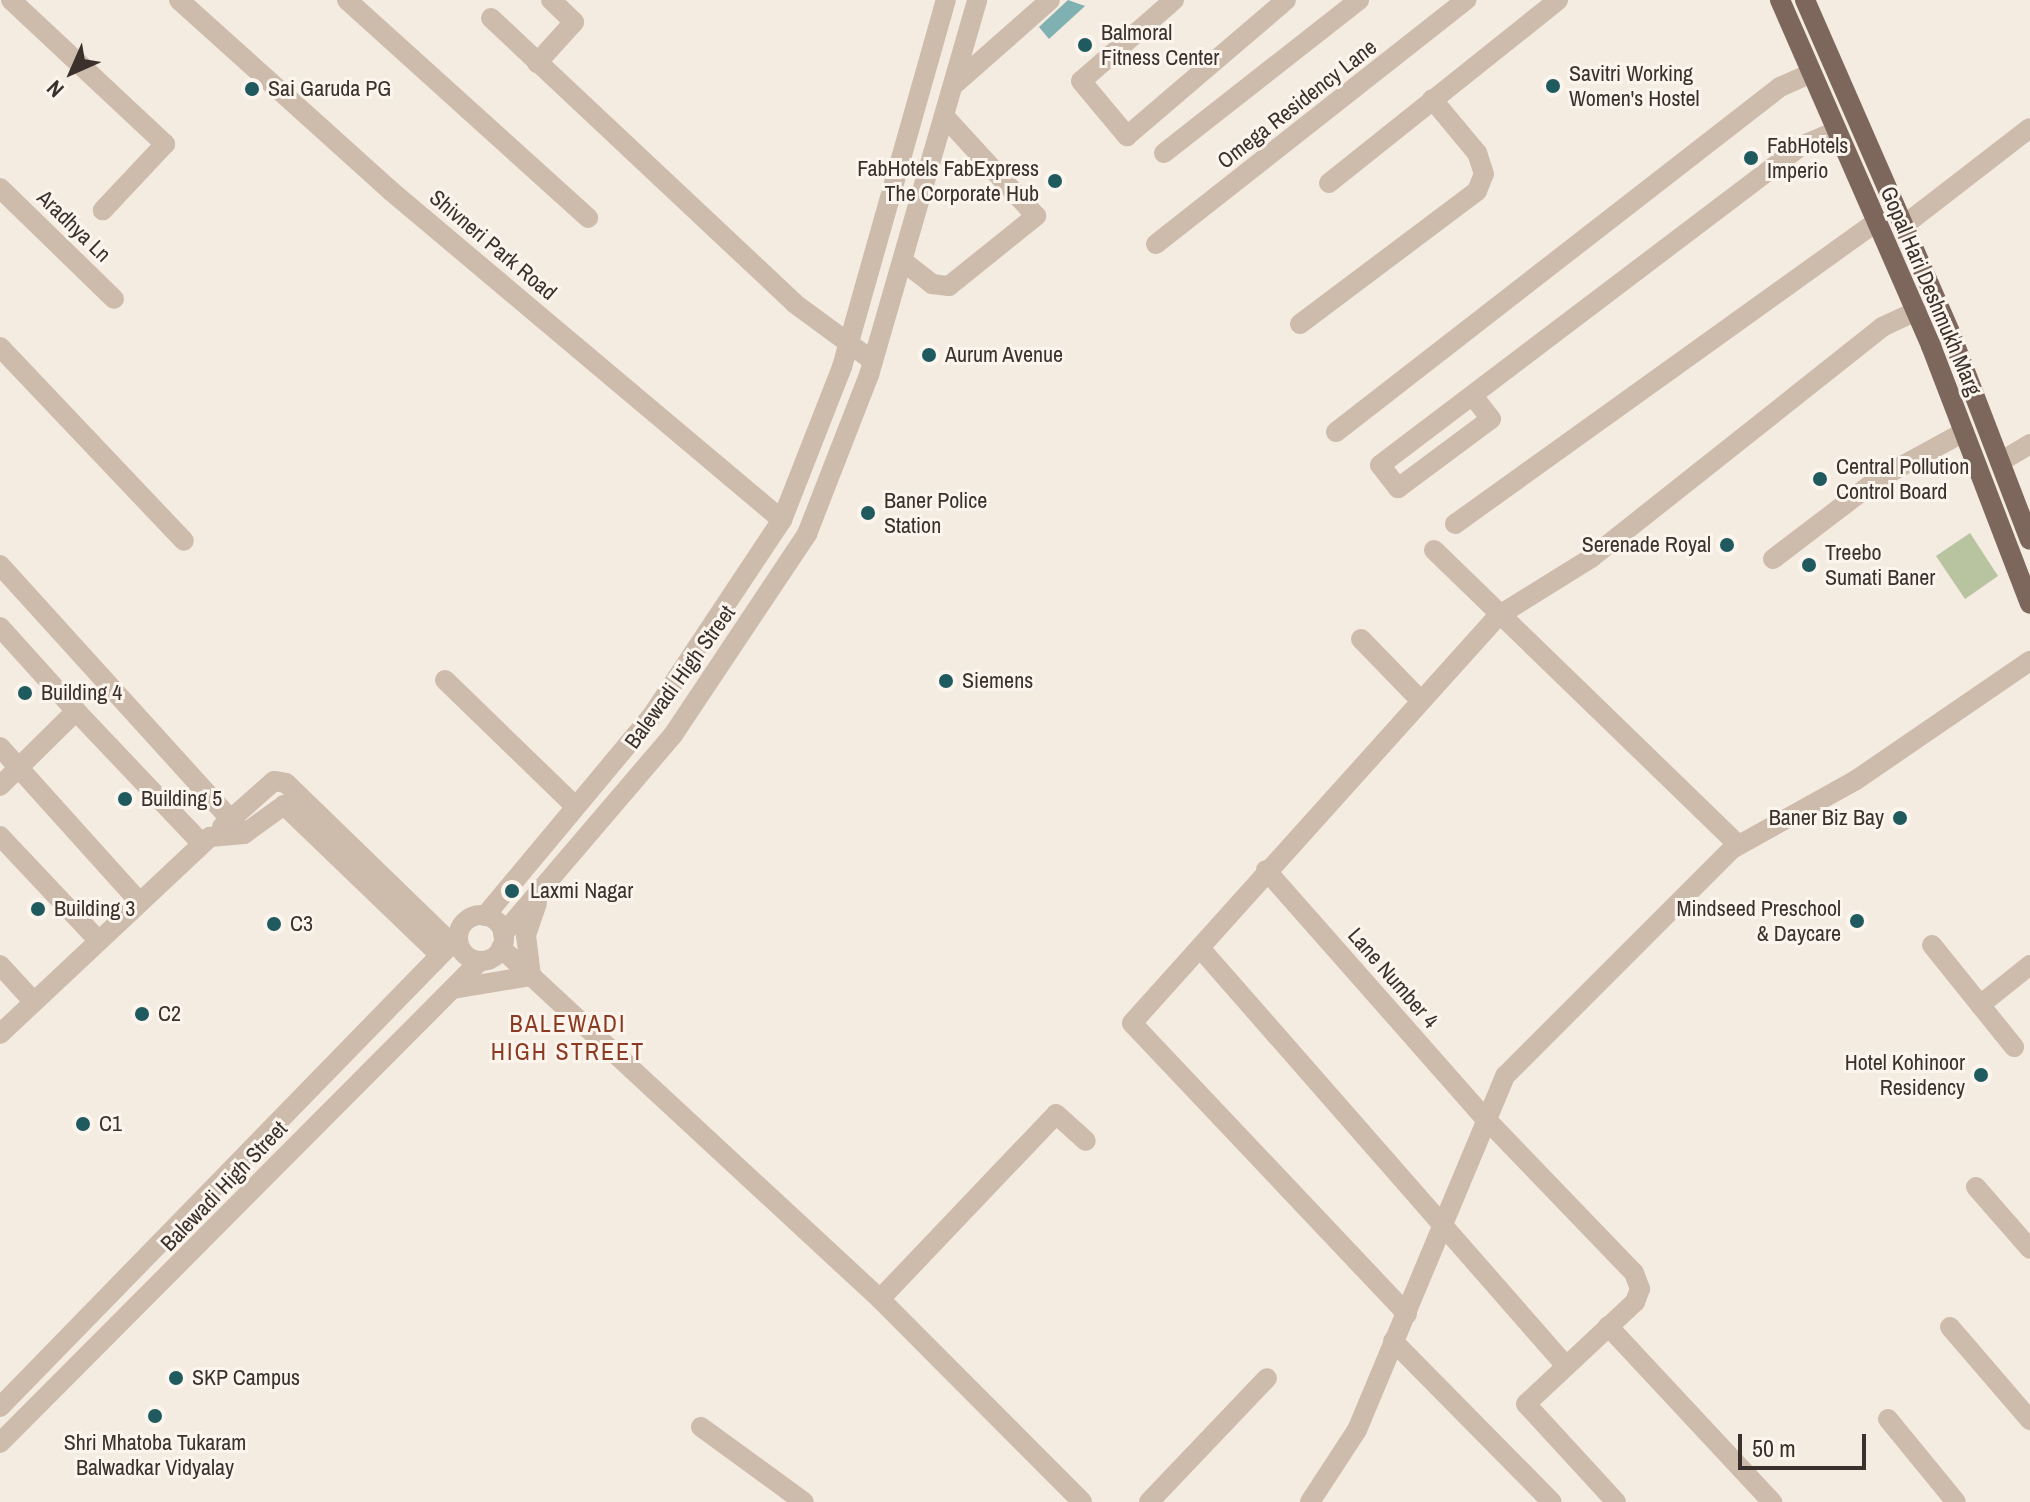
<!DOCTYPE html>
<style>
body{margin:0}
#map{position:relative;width:2030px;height:1502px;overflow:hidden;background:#f4ebe1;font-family:"Archivo Narrow",sans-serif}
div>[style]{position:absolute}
.green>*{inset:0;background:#b8c4a0}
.water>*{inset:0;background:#7fb0b2}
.minor>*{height:20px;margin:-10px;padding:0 10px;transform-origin:10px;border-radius:10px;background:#cdbbac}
.tertiary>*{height:20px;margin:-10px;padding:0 10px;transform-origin:10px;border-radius:10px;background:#cdbbac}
.tertiary>.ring{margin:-10px;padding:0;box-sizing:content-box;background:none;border:20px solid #cdbbac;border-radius:50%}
.primary>*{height:20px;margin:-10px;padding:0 10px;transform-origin:10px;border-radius:10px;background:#7d675c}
.dots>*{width:22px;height:22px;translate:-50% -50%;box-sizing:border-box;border:4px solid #fbf5ee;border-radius:50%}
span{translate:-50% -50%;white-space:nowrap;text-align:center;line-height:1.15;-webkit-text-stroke:6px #fbf5ee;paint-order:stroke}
.poi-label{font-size:22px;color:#3b302b}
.left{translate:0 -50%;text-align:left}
.right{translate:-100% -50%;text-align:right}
.street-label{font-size:22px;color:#3b302b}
.neighbourhood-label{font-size:24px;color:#8c3b22;letter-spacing:2px}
.north{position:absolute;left:32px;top:32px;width:80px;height:80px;-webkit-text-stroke:6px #fbf5ee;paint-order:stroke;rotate:225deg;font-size:22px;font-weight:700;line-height:32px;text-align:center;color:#3b302b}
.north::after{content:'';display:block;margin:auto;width:28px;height:36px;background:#3b302b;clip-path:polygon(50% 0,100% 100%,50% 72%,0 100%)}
.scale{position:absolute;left:1738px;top:1434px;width:128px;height:36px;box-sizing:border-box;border:4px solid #3b302b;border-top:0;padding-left:10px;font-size:24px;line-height:28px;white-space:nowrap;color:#3b302b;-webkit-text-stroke:6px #fbf5ee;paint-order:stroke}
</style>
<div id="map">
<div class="green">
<i style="clip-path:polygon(1970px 533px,1998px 576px,1965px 599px,1936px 556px)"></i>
</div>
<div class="water">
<i style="clip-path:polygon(1068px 0,1085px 6px,1049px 39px,1039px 27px)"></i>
</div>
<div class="minor">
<i style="left:11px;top:0;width:211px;rotate:43.1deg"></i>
<i style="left:165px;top:144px;width:91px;rotate:133.2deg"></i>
<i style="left:179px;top:0;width:285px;rotate:42deg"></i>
<i style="left:391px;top:191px;width:511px;rotate:40.08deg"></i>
<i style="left:347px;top:0;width:325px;rotate:42.1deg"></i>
<i style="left:1174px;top:0;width:123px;rotate:138.9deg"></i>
<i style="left:1081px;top:81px;width:72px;rotate:50.1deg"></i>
<i style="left:1127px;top:136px;width:209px;rotate:-40.5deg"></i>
<i style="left:491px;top:18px;width:416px;rotate:43.2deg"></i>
<i style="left:794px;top:303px;width:98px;rotate:36.3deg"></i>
<i style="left:537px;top:63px;width:55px;rotate:-47.9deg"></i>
<i style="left:574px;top:22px;width:32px;rotate:-136deg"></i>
<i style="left:956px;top:83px;width:125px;rotate:-41.4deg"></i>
<i style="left:1164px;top:153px;width:248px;rotate:-38.1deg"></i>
<i style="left:1329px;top:183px;width:293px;rotate:-38.6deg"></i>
<i style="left:0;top:188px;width:159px;rotate:44.2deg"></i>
<i style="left:1903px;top:226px;width:160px;rotate:-37.7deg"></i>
<i style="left:1156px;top:244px;width:395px;rotate:-38.2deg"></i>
<i style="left:904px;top:262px;width:36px;rotate:38deg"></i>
<i style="left:932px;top:284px;width:17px;rotate:7deg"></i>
<i style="left:949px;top:286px;width:112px;rotate:-38.8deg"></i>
<i style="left:1036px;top:216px;width:133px;rotate:-132.6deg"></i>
<i style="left:1300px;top:324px;width:221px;rotate:-36.9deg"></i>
<i style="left:1477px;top:191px;width:18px;rotate:-68deg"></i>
<i style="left:1484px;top:174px;width:22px;rotate:-108deg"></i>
<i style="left:1477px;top:153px;width:70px;rotate:-129.8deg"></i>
<i style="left:0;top:347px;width:267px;rotate:46.5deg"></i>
<i style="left:1473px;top:396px;width:29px;rotate:52deg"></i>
<i style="left:1491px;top:419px;width:116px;rotate:143.4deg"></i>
<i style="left:1398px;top:488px;width:29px;rotate:-128deg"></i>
<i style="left:1380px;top:465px;width:528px;rotate:-37.15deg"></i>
<i style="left:1801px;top:146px;width:38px;rotate:-23deg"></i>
<i style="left:1336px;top:432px;width:562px;rotate:-37.85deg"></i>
<i style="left:1780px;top:87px;width:34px;rotate:-24deg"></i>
<i style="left:2000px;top:462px;width:35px;rotate:-31deg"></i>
<i style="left:1455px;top:524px;width:518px;rotate:-35.65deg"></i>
<i style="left:1434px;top:550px;width:424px;rotate:44.1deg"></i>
<i style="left:1773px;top:559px;width:132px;rotate:-37.3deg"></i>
<i style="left:1878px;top:479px;width:98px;rotate:-28.7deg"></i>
<i style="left:0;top:565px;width:363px;rotate:47.8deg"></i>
<i style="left:0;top:627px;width:113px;rotate:47.9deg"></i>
<i style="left:1361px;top:639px;width:86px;rotate:45.9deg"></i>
<i style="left:445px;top:680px;width:181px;rotate:44.1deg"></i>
<i style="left:0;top:747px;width:206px;rotate:48deg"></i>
<i style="left:0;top:786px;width:107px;rotate:-44.6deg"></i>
<i style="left:76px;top:711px;width:183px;rotate:46.5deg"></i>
<i style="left:222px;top:827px;width:69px;rotate:-41.5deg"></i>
<i style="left:274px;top:781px;width:12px;rotate:9deg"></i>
<i style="left:286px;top:783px;width:230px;rotate:44.1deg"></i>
<i style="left:0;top:836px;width:141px;rotate:46.7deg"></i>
<i style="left:1266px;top:870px;width:329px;rotate:48.6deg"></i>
<i style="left:1484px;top:1117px;width:216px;rotate:46.1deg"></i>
<i style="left:1634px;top:1273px;width:17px;rotate:69deg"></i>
<i style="left:1640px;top:1289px;width:14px;rotate:111deg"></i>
<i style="left:1635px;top:1302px;width:149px;rotate:136.9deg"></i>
<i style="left:1526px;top:1404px;width:133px;rotate:47.4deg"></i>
<i style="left:1932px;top:945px;width:131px;rotate:51.2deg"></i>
<i style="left:1200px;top:948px;width:556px;rotate:48.79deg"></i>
<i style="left:0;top:965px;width:49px;rotate:47.5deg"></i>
<i style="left:1980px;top:1005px;width:64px;rotate:-38.7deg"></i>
<i style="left:0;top:1034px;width:288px;rotate:-43.2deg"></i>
<i style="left:210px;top:837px;width:34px;rotate:-5deg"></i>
<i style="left:244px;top:834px;width:49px;rotate:-35.9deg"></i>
<i style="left:284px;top:805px;width:215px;rotate:43.9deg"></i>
<i style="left:1976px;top:1187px;width:82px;rotate:48.9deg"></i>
<i style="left:880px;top:1299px;width:255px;rotate:-46.4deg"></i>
<i style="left:1056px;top:1114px;width:40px;rotate:42deg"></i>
<i style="left:1407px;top:1314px;width:400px;rotate:-133.4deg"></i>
<i style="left:1132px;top:1023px;width:547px;rotate:-48.04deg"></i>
<i style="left:1498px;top:616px;width:110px;rotate:-31.9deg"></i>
<i style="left:1591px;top:558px;width:372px;rotate:-38.4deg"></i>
<i style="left:1882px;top:327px;width:38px;rotate:-25deg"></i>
<i style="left:1608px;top:1326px;width:241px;rotate:47deg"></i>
<i style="left:1950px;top:1327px;width:123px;rotate:49.3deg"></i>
<i style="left:1393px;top:1341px;width:226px;rotate:45.4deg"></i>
<i style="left:1888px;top:1419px;width:107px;rotate:50.7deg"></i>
<i style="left:701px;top:1427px;width:127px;rotate:36.1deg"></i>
<i style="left:1149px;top:1502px;width:171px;rotate:-46.4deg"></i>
</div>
<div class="tertiary">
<i class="ring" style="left:458px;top:915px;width:26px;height:26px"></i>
<i style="left:485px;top:916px;width:259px;rotate:-50.2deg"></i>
<i style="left:651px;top:717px;width:237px;rotate:-56.4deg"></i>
<i style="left:782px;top:520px;width:164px;rotate:-68.6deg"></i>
<i style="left:842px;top:367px;width:381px;rotate:-74.2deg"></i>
<i style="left:503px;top:934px;width:262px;rotate:-49.5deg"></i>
<i style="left:673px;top:735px;width:242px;rotate:-56.3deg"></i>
<i style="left:807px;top:534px;width:171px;rotate:-68.7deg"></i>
<i style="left:869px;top:375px;width:390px;rotate:-73.9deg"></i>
<i style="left:501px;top:948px;width:517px;rotate:42.8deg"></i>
<i style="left:880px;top:1299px;width:286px;rotate:45.1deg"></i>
<i style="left:531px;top:976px;width:41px;rotate:-97deg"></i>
<i style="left:526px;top:935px;width:34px;rotate:-71deg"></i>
<i style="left:453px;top:989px;width:79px;rotate:-9.5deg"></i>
<i style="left:0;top:1407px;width:656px;rotate:-45.74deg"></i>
<i style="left:0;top:1443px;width:680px;rotate:-45.12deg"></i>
<i style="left:1310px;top:1502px;width:86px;rotate:-56.9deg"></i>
<i style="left:1357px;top:1430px;width:384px;rotate:-67.3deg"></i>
<i style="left:1505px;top:1076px;width:321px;rotate:-45deg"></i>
<i style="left:1732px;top:849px;width:142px;rotate:-29.1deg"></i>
<i style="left:1856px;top:780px;width:211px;rotate:-34.4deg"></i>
</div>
<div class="primary">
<i style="left:1780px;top:0;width:378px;rotate:66.4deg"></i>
<i style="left:1931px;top:346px;width:276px;rotate:69deg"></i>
<i style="left:1805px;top:0;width:368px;rotate:66.4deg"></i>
<i style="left:1952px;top:337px;width:217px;rotate:69deg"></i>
</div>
<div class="dots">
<i style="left:1085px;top:45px;background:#1f5a5e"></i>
<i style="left:1553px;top:86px;background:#1f5a5e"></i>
<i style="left:252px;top:89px;background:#1f5a5e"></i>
<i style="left:1751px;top:158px;background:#1f5a5e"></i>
<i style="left:1055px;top:181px;background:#1f5a5e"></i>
<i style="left:929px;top:355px;background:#1f5a5e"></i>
<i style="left:1820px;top:479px;background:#1f5a5e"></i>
<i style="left:868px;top:513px;background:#1f5a5e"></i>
<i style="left:1727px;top:545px;background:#1f5a5e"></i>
<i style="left:1809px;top:565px;background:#1f5a5e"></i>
<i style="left:946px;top:681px;background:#1f5a5e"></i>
<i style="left:25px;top:693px;background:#1f5a5e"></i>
<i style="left:125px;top:799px;background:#1f5a5e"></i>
<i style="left:1900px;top:818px;background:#1f5a5e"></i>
<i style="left:512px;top:891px;background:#1f5a5e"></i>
<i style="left:38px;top:909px;background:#1f5a5e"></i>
<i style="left:1857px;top:921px;background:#1f5a5e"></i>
<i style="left:274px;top:924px;background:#1f5a5e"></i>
<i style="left:142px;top:1014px;background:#1f5a5e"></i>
<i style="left:1981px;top:1075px;background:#1f5a5e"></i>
<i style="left:83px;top:1124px;background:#1f5a5e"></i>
<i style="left:176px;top:1378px;background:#1f5a5e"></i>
<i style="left:155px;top:1416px;background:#1f5a5e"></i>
</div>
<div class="poi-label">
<span class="left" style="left:1101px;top:45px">Balmoral<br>Fitness Center</span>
<span class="left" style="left:1569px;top:86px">Savitri Working<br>Women's Hostel</span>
<span class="left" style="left:268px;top:89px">Sai Garuda PG</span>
<span class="left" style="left:1767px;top:158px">FabHotels<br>Imperio</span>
<span class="right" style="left:1039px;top:181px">FabHotels FabExpress<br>The Corporate Hub</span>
<span class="left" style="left:945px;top:355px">Aurum Avenue</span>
<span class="left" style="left:1836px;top:479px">Central Pollution<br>Control Board</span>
<span class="left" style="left:884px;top:513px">Baner Police<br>Station</span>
<span class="right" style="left:1711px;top:545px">Serenade Royal</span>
<span class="left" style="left:1825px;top:565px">Treebo<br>Sumati Baner</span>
<span class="left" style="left:962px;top:681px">Siemens</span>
<span class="left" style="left:41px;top:693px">Building 4</span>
<span class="left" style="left:141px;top:799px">Building 5</span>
<span class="right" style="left:1884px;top:818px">Baner Biz Bay</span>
<span class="left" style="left:530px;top:891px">Laxmi Nagar</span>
<span class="right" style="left:1841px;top:921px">Mindseed Preschool<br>&amp; Daycare</span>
<span class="left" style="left:54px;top:909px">Building 3</span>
<span class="left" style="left:290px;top:924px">C3</span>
<span class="left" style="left:158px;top:1014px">C2</span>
<span class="right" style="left:1965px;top:1075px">Hotel Kohinoor<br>Residency</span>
<span class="left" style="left:99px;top:1124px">C1</span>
<span class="left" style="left:192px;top:1378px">SKP Campus</span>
<span style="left:155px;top:1455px">Shri Mhatoba Tukaram<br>Balwadkar Vidyalay</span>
</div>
<div class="street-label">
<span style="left:1297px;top:104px;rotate:-38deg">Omega Residency Lane</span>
<span style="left:74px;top:226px;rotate:44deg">Aradhya Ln</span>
<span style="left:493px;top:245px;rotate:40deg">Shivneri Park Road</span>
<span style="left:1931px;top:291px;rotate:67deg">Gopal Hari Deshmukh Marg</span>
<span style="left:680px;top:677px;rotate:-54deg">Balewadi High Street</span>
<span style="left:1393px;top:978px;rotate:49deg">Lane Number 4</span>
<span style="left:224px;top:1186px;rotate:-46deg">Balewadi High Street</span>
</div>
<div class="neighbourhood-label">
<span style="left:568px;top:1038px">BALEWADI<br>HIGH STREET</span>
</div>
<div class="north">N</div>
<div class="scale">50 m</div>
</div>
